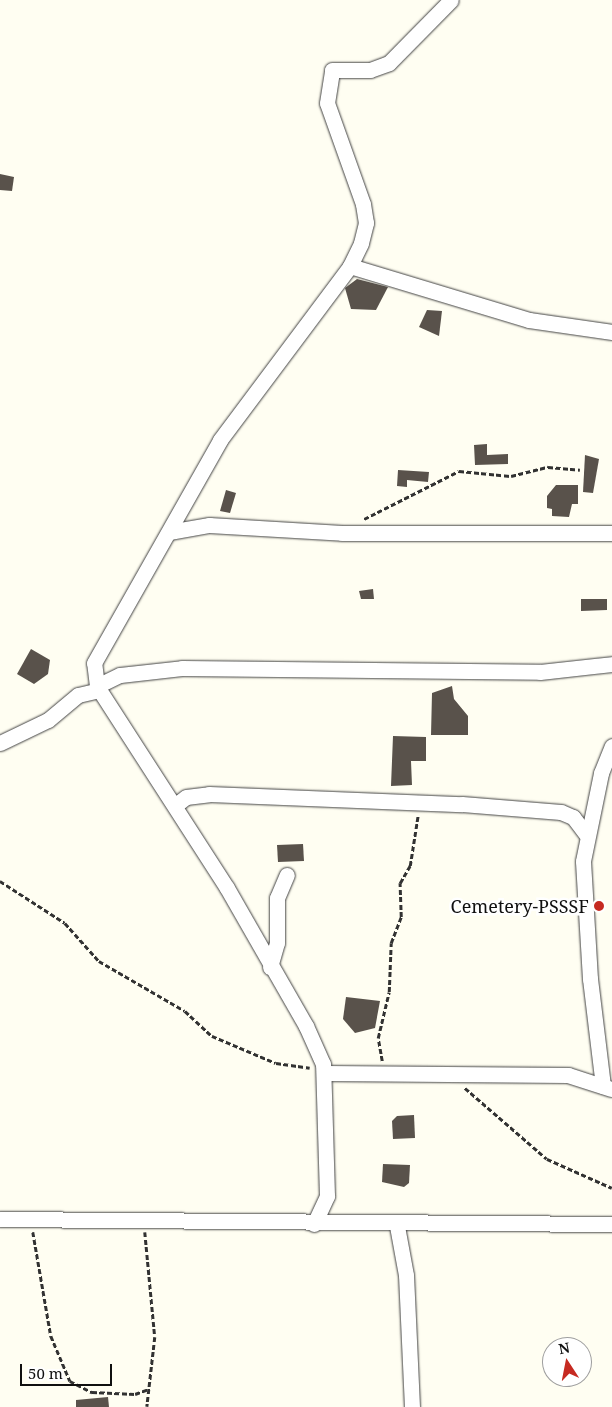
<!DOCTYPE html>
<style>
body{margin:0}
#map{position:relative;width:612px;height:1407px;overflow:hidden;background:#fffef2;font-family:"Noto Serif",serif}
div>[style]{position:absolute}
.building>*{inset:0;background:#59524b}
.path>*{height:2.5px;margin-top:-1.25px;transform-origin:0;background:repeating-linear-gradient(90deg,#323232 0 5px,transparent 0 7.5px)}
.roads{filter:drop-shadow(0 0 1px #434343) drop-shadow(0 0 1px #434343)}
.minor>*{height:15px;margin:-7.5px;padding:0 7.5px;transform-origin:7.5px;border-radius:7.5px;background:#fff}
.dots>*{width:14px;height:14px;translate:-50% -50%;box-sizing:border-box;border:2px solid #fff;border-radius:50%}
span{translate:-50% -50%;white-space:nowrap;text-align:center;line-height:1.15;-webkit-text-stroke:5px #fff;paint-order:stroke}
.poi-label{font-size:18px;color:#101010}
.right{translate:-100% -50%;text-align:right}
.north{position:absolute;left:542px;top:1337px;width:50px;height:50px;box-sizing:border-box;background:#fff;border:1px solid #9f9f9f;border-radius:50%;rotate:349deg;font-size:14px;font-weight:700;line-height:20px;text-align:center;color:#101010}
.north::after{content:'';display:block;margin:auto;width:18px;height:22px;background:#c62a21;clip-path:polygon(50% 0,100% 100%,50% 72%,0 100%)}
.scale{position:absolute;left:20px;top:1364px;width:92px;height:22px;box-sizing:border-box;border:2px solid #101010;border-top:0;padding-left:6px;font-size:15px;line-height:18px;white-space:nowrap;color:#101010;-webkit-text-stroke:4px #fff;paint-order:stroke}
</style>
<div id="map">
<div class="building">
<i style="clip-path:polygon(0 174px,14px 177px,12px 191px,0 190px)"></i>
<i style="clip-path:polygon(357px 279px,388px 287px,376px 310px,351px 309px,345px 288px)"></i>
<i style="clip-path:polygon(427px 310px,442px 311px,439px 336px,419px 327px)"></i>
<i style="clip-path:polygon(487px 444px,487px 455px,508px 454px,508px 464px,475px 465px,474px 445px)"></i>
<i style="clip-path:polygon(585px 455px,599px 459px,593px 493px,583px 492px)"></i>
<i style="clip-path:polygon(398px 470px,429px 472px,428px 482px,407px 480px,407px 487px,397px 486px)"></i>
<i style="clip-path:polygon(556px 485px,578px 485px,578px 504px,572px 504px,569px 517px,552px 516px,552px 509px,547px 508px,547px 496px)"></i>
<i style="clip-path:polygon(226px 490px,236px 493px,230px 513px,220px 511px)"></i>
<i style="clip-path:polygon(373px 589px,374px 599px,361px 599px,359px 591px)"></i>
<i style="clip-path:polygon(581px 599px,607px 599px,607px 610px,581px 611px)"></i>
<i style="clip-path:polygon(31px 649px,50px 660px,48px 674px,34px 684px,17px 674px)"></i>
<i style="clip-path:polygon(452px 686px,454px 699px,468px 716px,468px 735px,431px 735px,432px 693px)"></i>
<i style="clip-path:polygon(393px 736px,426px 737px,426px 761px,411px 761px,412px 785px,391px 786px)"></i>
<i style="clip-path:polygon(303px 844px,304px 861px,278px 862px,277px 845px)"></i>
<i style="clip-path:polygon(346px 997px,380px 1001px,375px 1028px,355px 1033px,343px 1019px)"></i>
<i style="clip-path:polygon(414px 1115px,415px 1138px,393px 1139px,392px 1121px,397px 1116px)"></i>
<i style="clip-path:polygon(383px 1164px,410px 1165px,409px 1183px,404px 1187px,382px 1182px)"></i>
<i style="clip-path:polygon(108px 1397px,109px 1407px,76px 1407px,76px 1400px)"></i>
</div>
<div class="path">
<i style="left:364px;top:519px;width:106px;rotate:-26.8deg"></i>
<i style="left:459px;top:471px;width:52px;rotate:5.5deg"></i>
<i style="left:511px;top:476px;width:38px;rotate:-14deg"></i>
<i style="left:548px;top:467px;width:32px;rotate:5deg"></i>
<i style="left:0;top:881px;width:77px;rotate:32.9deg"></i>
<i style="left:65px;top:923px;width:51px;rotate:48.2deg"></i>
<i style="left:99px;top:961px;width:99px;rotate:30.2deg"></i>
<i style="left:185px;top:1011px;width:37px;rotate:43deg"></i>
<i style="left:212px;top:1036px;width:69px;rotate:22.9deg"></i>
<i style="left:276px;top:1063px;width:34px;rotate:8deg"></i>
<i style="left:382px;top:1061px;width:23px;rotate:-100deg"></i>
<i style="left:378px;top:1038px;width:47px;rotate:-76.6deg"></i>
<i style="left:389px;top:992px;width:49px;rotate:-87.7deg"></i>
<i style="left:391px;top:943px;width:28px;rotate:-69deg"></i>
<i style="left:401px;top:917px;width:34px;rotate:-92deg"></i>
<i style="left:400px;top:883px;width:20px;rotate:-60deg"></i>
<i style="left:410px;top:866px;width:52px;rotate:-81.1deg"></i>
<i style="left:465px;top:1088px;width:108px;rotate:40.9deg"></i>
<i style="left:547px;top:1159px;width:71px;rotate:24deg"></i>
<i style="left:33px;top:1232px;width:106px;rotate:80.2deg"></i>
<i style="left:51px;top:1336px;width:49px;rotate:67.1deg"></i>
<i style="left:70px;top:1381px;width:25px;rotate:27deg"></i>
<i style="left:92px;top:1392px;width:43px;rotate:2.7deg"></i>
<i style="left:135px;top:1394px;width:15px;rotate:-20deg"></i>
<i style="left:145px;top:1232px;width:105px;rotate:84.6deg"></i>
<i style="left:155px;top:1337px;width:70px;rotate:96.5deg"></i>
</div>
<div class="roads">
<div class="minor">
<i style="left:350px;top:266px;width:187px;rotate:16.8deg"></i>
<i style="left:529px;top:320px;width:84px;rotate:8.2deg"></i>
<i style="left:169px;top:532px;width:41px;rotate:-9.9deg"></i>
<i style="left:209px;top:525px;width:133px;rotate:3.4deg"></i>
<i style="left:342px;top:533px;width:270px"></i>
<i style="left:97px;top:686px;width:25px;rotate:-26deg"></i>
<i style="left:120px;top:675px;width:62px;rotate:-6.4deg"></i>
<i style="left:182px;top:668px;width:358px;rotate:0.6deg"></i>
<i style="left:540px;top:672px;width:72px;rotate:-6.3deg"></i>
<i style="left:0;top:743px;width:53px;rotate:-25.6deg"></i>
<i style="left:48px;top:720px;width:39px;rotate:-40deg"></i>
<i style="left:78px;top:695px;width:22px;rotate:-13deg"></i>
<i style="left:177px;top:804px;width:11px;rotate:-38deg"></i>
<i style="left:186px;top:797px;width:23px;rotate:-7deg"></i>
<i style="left:209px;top:794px;width:253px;rotate:2.3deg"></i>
<i style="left:462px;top:804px;width:99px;rotate:4.6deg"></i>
<i style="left:561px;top:812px;width:13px;rotate:23deg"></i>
<i style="left:573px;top:817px;width:21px;rotate:53deg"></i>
<i style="left:270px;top:967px;width:25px;rotate:-74deg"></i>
<i style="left:277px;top:943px;width:45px;rotate:-90deg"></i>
<i style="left:277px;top:898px;width:25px;rotate:-67deg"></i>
<i style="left:326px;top:1073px;width:242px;rotate:0.5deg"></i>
<i style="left:568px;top:1075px;width:45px;rotate:18deg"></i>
<i style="left:603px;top:1086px;width:108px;rotate:-96.9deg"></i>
<i style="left:590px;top:979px;width:118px;rotate:-93.4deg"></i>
<i style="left:583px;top:861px;width:90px;rotate:-78.4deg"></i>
<i style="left:601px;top:773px;width:29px;rotate:-68deg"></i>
<i style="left:0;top:1219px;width:612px;rotate:0.47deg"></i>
<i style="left:314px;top:1224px;width:31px;rotate:-65deg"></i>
<i style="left:327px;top:1196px;width:132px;rotate:-91.7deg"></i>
<i style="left:323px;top:1064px;width:42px;rotate:-114.1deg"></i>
<i style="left:306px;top:1026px;width:159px;rotate:-119.8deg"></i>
<i style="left:227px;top:888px;width:240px;rotate:-122.8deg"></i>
<i style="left:97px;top:686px;width:23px;rotate:-97deg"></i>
<i style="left:94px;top:663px;width:256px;rotate:-60.5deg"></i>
<i style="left:220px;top:440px;width:217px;rotate:-53.2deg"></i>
<i style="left:350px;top:266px;width:25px;rotate:-64deg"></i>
<i style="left:361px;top:243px;width:21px;rotate:-76deg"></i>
<i style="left:366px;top:223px;width:19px;rotate:-99deg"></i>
<i style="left:363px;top:204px;width:107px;rotate:-109.6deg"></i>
<i style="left:327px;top:103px;width:33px;rotate:-81deg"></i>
<i style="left:332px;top:70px;width:38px"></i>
<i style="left:370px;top:70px;width:20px;rotate:-20deg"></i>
<i style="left:389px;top:63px;width:88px;rotate:-45.5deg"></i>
<i style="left:397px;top:1226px;width:50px;rotate:79.6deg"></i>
<i style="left:406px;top:1275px;width:132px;rotate:87.4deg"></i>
</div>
</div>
<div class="dots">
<i style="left:599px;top:906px;background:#c62a21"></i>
</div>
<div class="poi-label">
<span class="right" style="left:589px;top:906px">Cemetery-PSSSF</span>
</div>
<div class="north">N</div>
<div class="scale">50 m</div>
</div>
